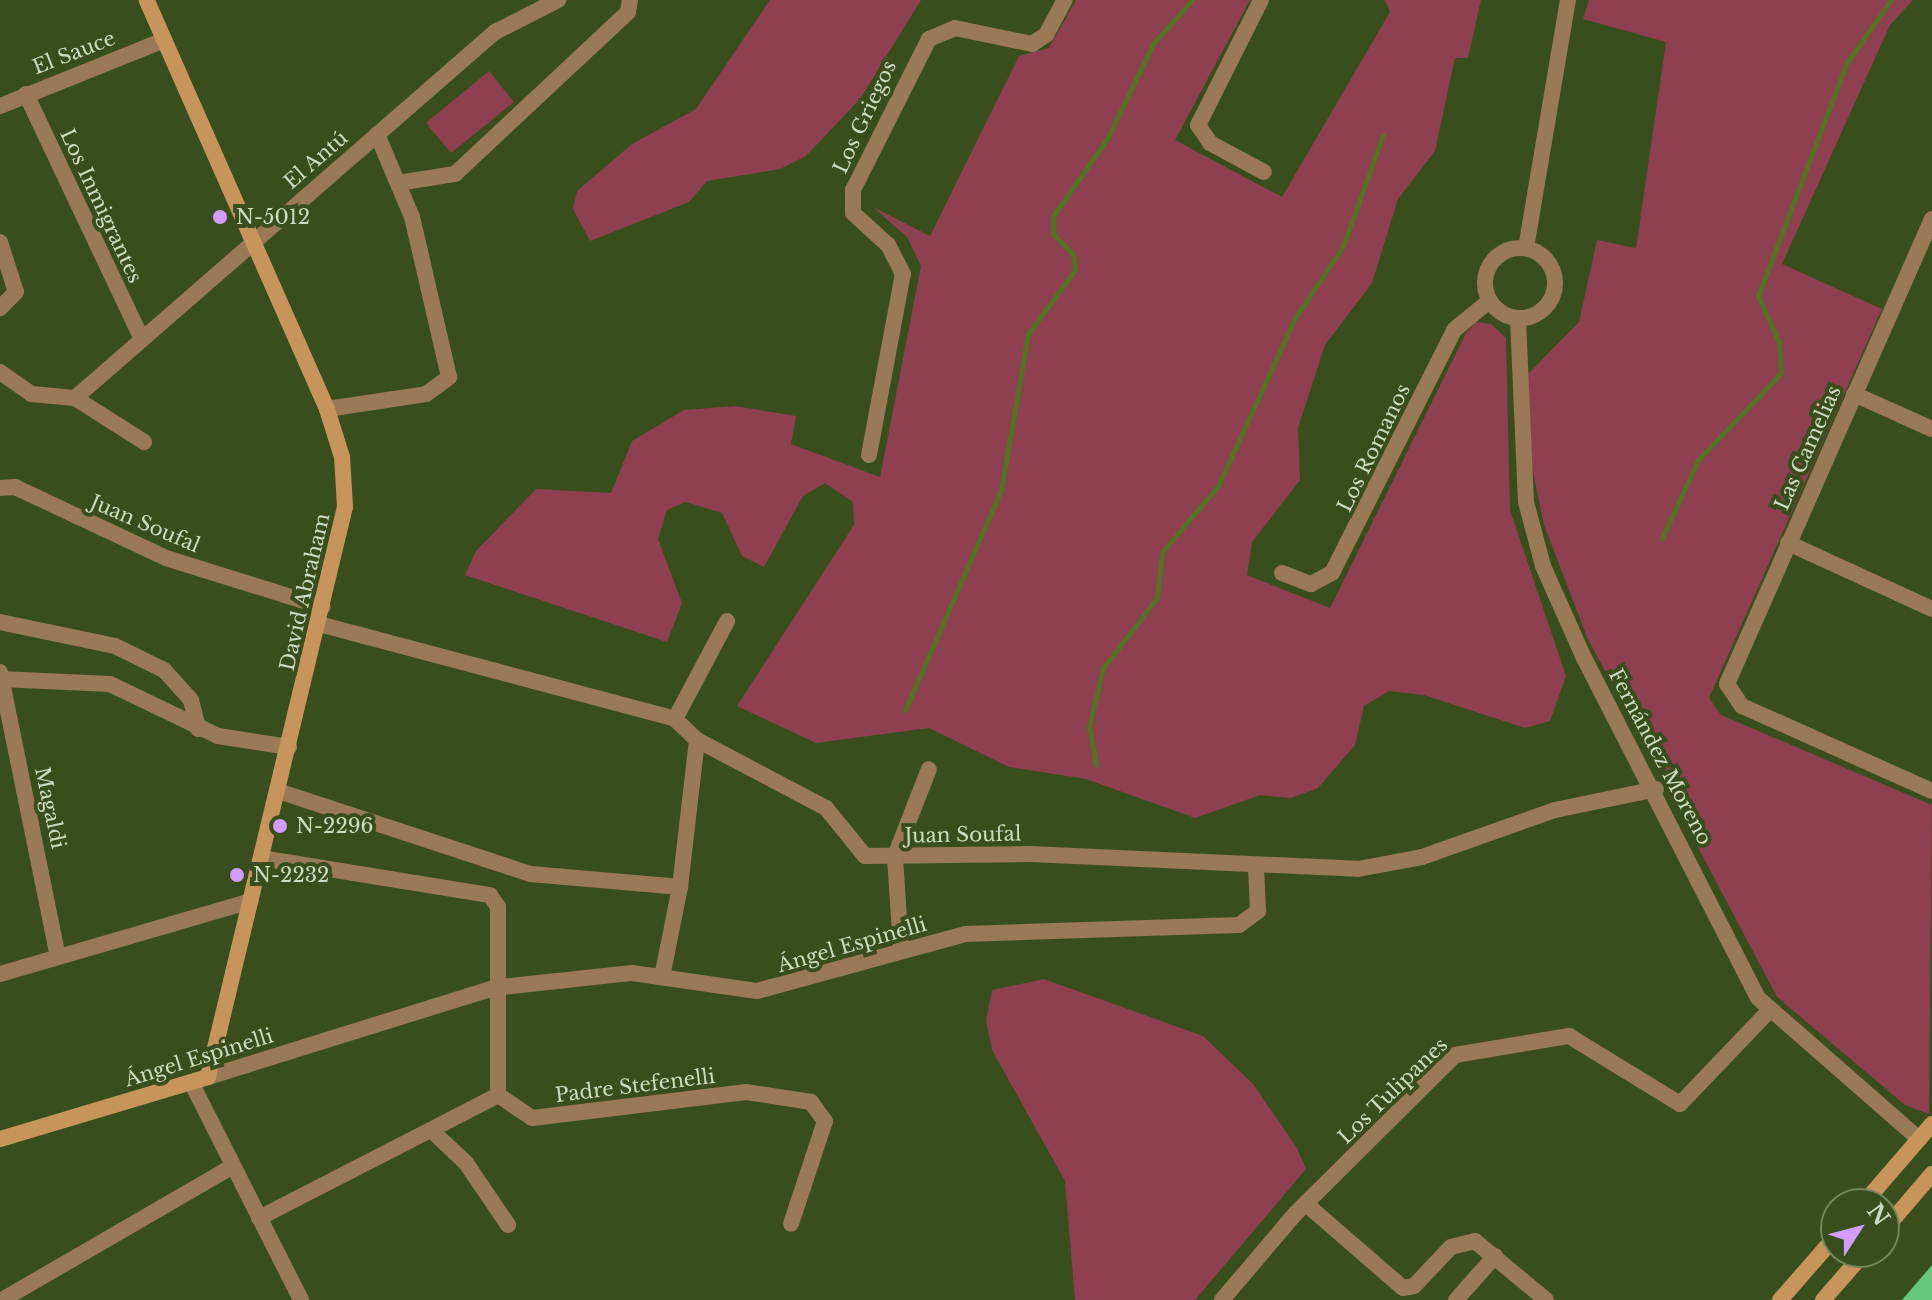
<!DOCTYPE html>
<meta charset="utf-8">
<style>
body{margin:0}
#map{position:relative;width:1932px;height:1300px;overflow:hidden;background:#394e1d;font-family:"Libre Baskerville",serif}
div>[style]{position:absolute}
.green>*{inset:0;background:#8e3f50}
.stream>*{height:5px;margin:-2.5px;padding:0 2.5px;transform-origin:2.5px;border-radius:2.5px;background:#527324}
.building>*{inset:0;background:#67c77b}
.street>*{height:16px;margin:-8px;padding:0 8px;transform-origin:8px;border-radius:8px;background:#997956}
.street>.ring{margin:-8px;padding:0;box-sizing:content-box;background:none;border:16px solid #997956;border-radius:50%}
.secondary>*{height:16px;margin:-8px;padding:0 8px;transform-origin:8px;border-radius:8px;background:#c7955b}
.dots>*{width:22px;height:22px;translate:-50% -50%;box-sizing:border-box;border:4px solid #394e1d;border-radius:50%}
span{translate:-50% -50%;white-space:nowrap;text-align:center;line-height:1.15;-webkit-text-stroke:8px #394e1d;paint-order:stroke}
.street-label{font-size:20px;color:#cddbc0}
.poi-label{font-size:20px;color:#cddbc0}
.left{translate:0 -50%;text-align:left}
.north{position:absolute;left:1820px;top:1188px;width:80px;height:80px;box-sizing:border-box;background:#394e1d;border:2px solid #74865e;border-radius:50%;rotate:54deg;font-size:22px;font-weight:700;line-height:32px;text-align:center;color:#cddbc0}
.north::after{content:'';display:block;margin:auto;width:28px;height:36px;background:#d29dfd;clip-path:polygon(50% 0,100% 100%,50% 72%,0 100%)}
</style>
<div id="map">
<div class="green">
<i style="clip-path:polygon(770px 0,921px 0,860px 99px,806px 156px,780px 169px,707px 181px,689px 202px,590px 241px,573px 209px,577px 191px,632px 144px,696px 109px)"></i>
<i style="clip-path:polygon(1076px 0,1250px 0,1175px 140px,1282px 197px,1390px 12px,1385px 0,1481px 0,1468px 58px,1455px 58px,1435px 151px,1398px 199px,1372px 283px,1325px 345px,1298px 428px,1300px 480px,1252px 542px,1247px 575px,1330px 608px,1466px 333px,1476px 322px,1491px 324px,1506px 338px,1510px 510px,1566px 676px,1550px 721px,1525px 728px,1424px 695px,1389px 691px,1364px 706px,1355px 745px,1318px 788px,1291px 798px,1260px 795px,1195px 818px,1086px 779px,1009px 767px,929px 728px,816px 743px,737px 706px,854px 525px,853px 502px,825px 483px,803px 496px,764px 567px,742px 556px,722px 513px,686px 502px,667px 510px,658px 539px,682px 603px,667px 642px,465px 575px,476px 551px,536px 489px,611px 493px,632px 441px,684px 410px,735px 406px,796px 416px,791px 444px,880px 477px,921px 266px,907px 237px,873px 207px,930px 236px,1019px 56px,1049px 48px)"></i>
<i style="clip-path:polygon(1589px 0,1913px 0,1890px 25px,1782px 264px,1882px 309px,1709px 698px,1721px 715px,1932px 805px,1929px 1114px,1905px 1105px,1777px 997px,1587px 637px,1544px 525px,1532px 467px,1528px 374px,1579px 322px,1597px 240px,1636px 248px,1666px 42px,1583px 19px)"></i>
<i style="clip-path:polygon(489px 71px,514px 102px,451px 153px,426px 123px)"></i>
<i style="clip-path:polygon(1044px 979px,1203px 1036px,1253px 1084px,1297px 1148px,1306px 1169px,1195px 1300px,1075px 1300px,1065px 1181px,992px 1050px,986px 1021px,992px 990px)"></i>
</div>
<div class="stream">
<i style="left:1662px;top:538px;width:86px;rotate:-65.2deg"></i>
<i style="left:1698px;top:460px;width:120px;rotate:-46.3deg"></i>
<i style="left:1781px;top:373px;width:31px;rotate:-94deg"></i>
<i style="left:1779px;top:342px;width:51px;rotate:-114.5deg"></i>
<i style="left:1758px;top:296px;width:248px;rotate:-69.2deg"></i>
<i style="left:1846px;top:64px;width:78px;rotate:-54.9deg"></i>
<i style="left:905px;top:710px;width:240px;rotate:-66.4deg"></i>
<i style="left:1001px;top:490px;width:158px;rotate:-80.2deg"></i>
<i style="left:1028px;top:334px;width:79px;rotate:-53.7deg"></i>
<i style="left:1075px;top:270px;width:16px;rotate:-97deg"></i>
<i style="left:1073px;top:254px;width:28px;rotate:-135deg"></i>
<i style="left:1053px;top:234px;width:18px;rotate:-90deg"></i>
<i style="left:1053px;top:216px;width:94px;rotate:-55deg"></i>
<i style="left:1107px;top:139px;width:106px;rotate:-64.2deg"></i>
<i style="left:1153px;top:44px;width:59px;rotate:-48.4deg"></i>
<i style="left:1096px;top:765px;width:39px;rotate:-100deg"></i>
<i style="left:1089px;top:727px;width:61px;rotate:-76.7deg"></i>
<i style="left:1103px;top:668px;width:88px;rotate:-52.4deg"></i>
<i style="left:1157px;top:598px;width:46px;rotate:-83.8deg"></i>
<i style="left:1162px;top:552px;width:87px;rotate:-49.7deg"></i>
<i style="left:1218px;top:486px;width:185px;rotate:-65.4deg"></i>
<i style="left:1295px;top:318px;width:87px;rotate:-56.3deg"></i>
<i style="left:1343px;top:246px;width:118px;rotate:-70.2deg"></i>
</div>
<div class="building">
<i style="clip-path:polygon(1932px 1265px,1932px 1300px,1902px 1300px)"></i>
</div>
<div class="street">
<i style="left:1261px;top:0;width:140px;rotate:116.7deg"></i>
<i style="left:1198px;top:125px;width:22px;rotate:56deg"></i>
<i style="left:1210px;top:143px;width:61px;rotate:28.2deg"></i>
<i style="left:26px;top:94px;width:267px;rotate:64.7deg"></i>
<i style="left:0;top:106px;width:177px;rotate:-21.9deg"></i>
<i style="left:398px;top:183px;width:58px;rotate:-9deg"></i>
<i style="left:455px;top:174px;width:237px;rotate:-43.1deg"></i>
<i style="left:628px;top:12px;width:12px;rotate:-81deg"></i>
<i style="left:1932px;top:219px;width:508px;rotate:113.79deg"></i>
<i style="left:1727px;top:684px;width:27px;rotate:56deg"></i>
<i style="left:1742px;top:706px;width:208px;rotate:24.1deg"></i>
<i style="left:0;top:242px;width:52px;rotate:72.3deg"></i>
<i style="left:16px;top:292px;width:23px;rotate:135deg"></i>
<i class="ring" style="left:1485px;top:248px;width:54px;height:54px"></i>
<i style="left:1526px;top:248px;width:252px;rotate:-80.4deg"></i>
<i style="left:1518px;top:319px;width:183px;rotate:87.5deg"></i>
<i style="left:1526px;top:502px;width:66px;rotate:75.1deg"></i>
<i style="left:1543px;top:566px;width:98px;rotate:66deg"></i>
<i style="left:1583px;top:656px;width:384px;rotate:62.9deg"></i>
<i style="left:1758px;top:998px;width:214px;rotate:41.2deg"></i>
<i style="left:0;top:372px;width:38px;rotate:35deg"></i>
<i style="left:31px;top:394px;width:44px;rotate:5.2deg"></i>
<i style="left:75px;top:398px;width:82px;rotate:32.5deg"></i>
<i style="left:1854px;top:394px;width:85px;rotate:24.2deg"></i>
<i style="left:75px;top:398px;width:557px;rotate:-41.07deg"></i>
<i style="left:495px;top:32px;width:71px;rotate:-26.9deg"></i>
<i style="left:327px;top:409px;width:100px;rotate:-8.6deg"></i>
<i style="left:426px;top:394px;width:29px;rotate:-36deg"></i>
<i style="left:449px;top:377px;width:164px;rotate:-103deg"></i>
<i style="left:412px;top:217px;width:90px;rotate:-112.9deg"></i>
<i style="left:869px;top:455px;width:184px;rotate:-79.4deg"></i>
<i style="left:903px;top:274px;width:33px;rotate:-117deg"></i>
<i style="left:888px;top:245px;width:47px;rotate:-137.6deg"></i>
<i style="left:853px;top:213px;width:23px;rotate:-90deg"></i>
<i style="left:853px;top:190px;width:169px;rotate:-63.3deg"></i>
<i style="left:929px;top:39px;width:28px;rotate:-23deg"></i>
<i style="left:955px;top:28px;width:79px;rotate:11.7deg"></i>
<i style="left:1032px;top:44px;width:17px;rotate:-33deg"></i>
<i style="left:1046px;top:35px;width:40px;rotate:-62deg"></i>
<i style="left:0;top:488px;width:15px;rotate:-4deg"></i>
<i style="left:15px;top:487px;width:167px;rotate:25.2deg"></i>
<i style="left:166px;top:558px;width:164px;rotate:17.3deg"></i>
<i style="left:1788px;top:543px;width:158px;rotate:24.6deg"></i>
<i style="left:1282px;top:573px;width:31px;rotate:21deg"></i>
<i style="left:1311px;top:584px;width:24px;rotate:-28deg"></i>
<i style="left:1332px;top:573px;width:272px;rotate:-63.3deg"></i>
<i style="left:1454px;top:330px;width:45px;rotate:-39.6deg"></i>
<i style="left:0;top:622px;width:117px;rotate:11.8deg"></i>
<i style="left:115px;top:646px;width:55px;rotate:26.1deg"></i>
<i style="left:164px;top:670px;width:40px;rotate:48deg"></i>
<i style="left:191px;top:700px;width:30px;rotate:76deg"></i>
<i style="left:319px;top:624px;width:368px;rotate:14.9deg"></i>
<i style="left:675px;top:719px;width:30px;rotate:44deg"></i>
<i style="left:697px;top:740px;width:146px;rotate:27.8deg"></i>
<i style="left:826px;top:808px;width:62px;rotate:50.9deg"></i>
<i style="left:865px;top:856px;width:166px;rotate:-0.7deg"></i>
<i style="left:1031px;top:854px;width:327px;rotate:2.6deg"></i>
<i style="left:1358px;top:869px;width:65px;rotate:-10.6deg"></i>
<i style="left:1422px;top:857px;width:141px;rotate:-19.5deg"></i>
<i style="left:1555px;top:810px;width:103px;rotate:-11.7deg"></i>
<i style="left:0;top:672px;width:286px;rotate:78.5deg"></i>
<i style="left:0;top:679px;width:110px;rotate:2.6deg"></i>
<i style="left:110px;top:684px;width:120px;rotate:25.7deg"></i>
<i style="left:218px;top:736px;width:72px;rotate:8.8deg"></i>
<i style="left:675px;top:719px;width:111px;rotate:-62deg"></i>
<i style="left:278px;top:791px;width:266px;rotate:18.2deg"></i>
<i style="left:531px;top:874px;width:150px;rotate:5deg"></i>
<i style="left:680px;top:887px;width:148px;rotate:-83.4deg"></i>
<i style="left:261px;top:858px;width:232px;rotate:9.2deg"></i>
<i style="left:490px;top:895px;width:14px;rotate:56deg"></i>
<i style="left:498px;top:907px;width:188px;rotate:90deg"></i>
<i style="left:901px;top:950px;width:94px;rotate:-93.7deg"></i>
<i style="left:895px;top:856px;width:93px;rotate:-68.7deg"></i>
<i style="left:0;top:974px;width:261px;rotate:-16.2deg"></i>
<i style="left:662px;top:977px;width:92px;rotate:-78.7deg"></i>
<i style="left:208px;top:1077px;width:299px;rotate:-17.3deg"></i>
<i style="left:493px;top:988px;width:140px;rotate:-6.2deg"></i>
<i style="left:632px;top:973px;width:126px;rotate:8.2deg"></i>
<i style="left:757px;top:991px;width:216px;rotate:-15.3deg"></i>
<i style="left:965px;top:934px;width:274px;rotate:-1.9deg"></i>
<i style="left:1239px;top:925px;width:24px;rotate:-36deg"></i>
<i style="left:1258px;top:911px;width:44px;rotate:-92.6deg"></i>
<i style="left:191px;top:1082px;width:244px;rotate:63.2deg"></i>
<i style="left:431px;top:1130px;width:48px;rotate:43.3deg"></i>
<i style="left:466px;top:1163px;width:75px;rotate:55.9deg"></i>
<i style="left:1306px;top:1204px;width:128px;rotate:40.9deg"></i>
<i style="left:1403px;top:1288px;width:11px;rotate:-10deg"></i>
<i style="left:1414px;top:1286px;width:54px;rotate:-46.5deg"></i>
<i style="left:1451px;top:1247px;width:25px;rotate:-14deg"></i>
<i style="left:1475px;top:1241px;width:92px;rotate:39.7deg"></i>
<i style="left:259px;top:1218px;width:269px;rotate:-27.2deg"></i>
<i style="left:498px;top:1095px;width:41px;rotate:34.1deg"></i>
<i style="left:532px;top:1118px;width:216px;rotate:-6.9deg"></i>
<i style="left:746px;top:1092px;width:66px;rotate:8.7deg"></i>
<i style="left:811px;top:1102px;width:24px;rotate:54deg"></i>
<i style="left:825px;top:1121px;width:108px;rotate:108.3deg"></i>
<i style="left:2px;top:1300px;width:265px;rotate:-30.1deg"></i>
<i style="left:1222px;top:1300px;width:113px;rotate:-49.7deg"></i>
<i style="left:1295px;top:1214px;width:226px;rotate:-44.8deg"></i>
<i style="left:1455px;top:1055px;width:116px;rotate:-9.5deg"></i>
<i style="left:1569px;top:1036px;width:130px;rotate:31.5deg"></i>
<i style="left:1680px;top:1104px;width:127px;rotate:-46.3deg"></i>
<i style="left:1456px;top:1300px;width:59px;rotate:-48.4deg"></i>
</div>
<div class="secondary">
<i style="left:0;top:1139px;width:217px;rotate:-16.6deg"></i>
<i style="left:208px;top:1077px;width:586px;rotate:-76.49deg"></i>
<i style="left:345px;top:507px;width:50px;rotate:-93.4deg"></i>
<i style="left:342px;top:457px;width:50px;rotate:-107.4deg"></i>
<i style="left:327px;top:409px;width:447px;rotate:-113.8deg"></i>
<i style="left:1863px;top:1204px;width:106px;rotate:-49.2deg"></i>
<i style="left:1884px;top:1230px;width:74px;rotate:-49.4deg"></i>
<i style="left:1780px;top:1300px;width:85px;rotate:-48.8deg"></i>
<i style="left:1823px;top:1300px;width:64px;rotate:-48.8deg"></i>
</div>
<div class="dots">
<i style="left:220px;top:217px;background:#d29dfd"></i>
<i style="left:280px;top:826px;background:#d29dfd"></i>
<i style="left:237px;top:875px;background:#d29dfd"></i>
</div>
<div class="street-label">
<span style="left:74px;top:53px;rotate:-21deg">El Sauce</span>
<span style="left:865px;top:117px;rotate:-65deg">Los Griegos</span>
<span style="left:316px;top:160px;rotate:-41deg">El Antú</span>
<span style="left:101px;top:206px;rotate:65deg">Los Inmigrantes</span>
<span style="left:1374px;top:448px;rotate:-64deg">Los Romanos</span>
<span style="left:1808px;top:448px;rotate:-66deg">Las Camelias</span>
<span style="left:145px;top:524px;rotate:23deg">Juan Soufal</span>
<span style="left:305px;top:592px;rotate:-77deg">David Abraham</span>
<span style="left:1660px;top:757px;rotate:62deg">Fernández Moreno</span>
<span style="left:50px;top:808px;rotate:78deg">Magaldi</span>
<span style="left:963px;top:835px;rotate:-1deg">Juan Soufal</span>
<span style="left:852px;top:945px;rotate:-16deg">Ángel Espinelli</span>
<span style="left:199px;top:1058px;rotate:-17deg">Ángel Espinelli</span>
<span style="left:635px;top:1086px;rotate:-7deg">Padre Stefenelli</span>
<span style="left:1393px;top:1091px;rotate:-44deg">Los Tulipanes</span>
</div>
<div class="poi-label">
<span class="left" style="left:236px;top:217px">N-5012</span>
<span class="left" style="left:296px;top:826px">N-2296</span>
<span class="left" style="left:253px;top:875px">N-2232</span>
</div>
<div class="north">N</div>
</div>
